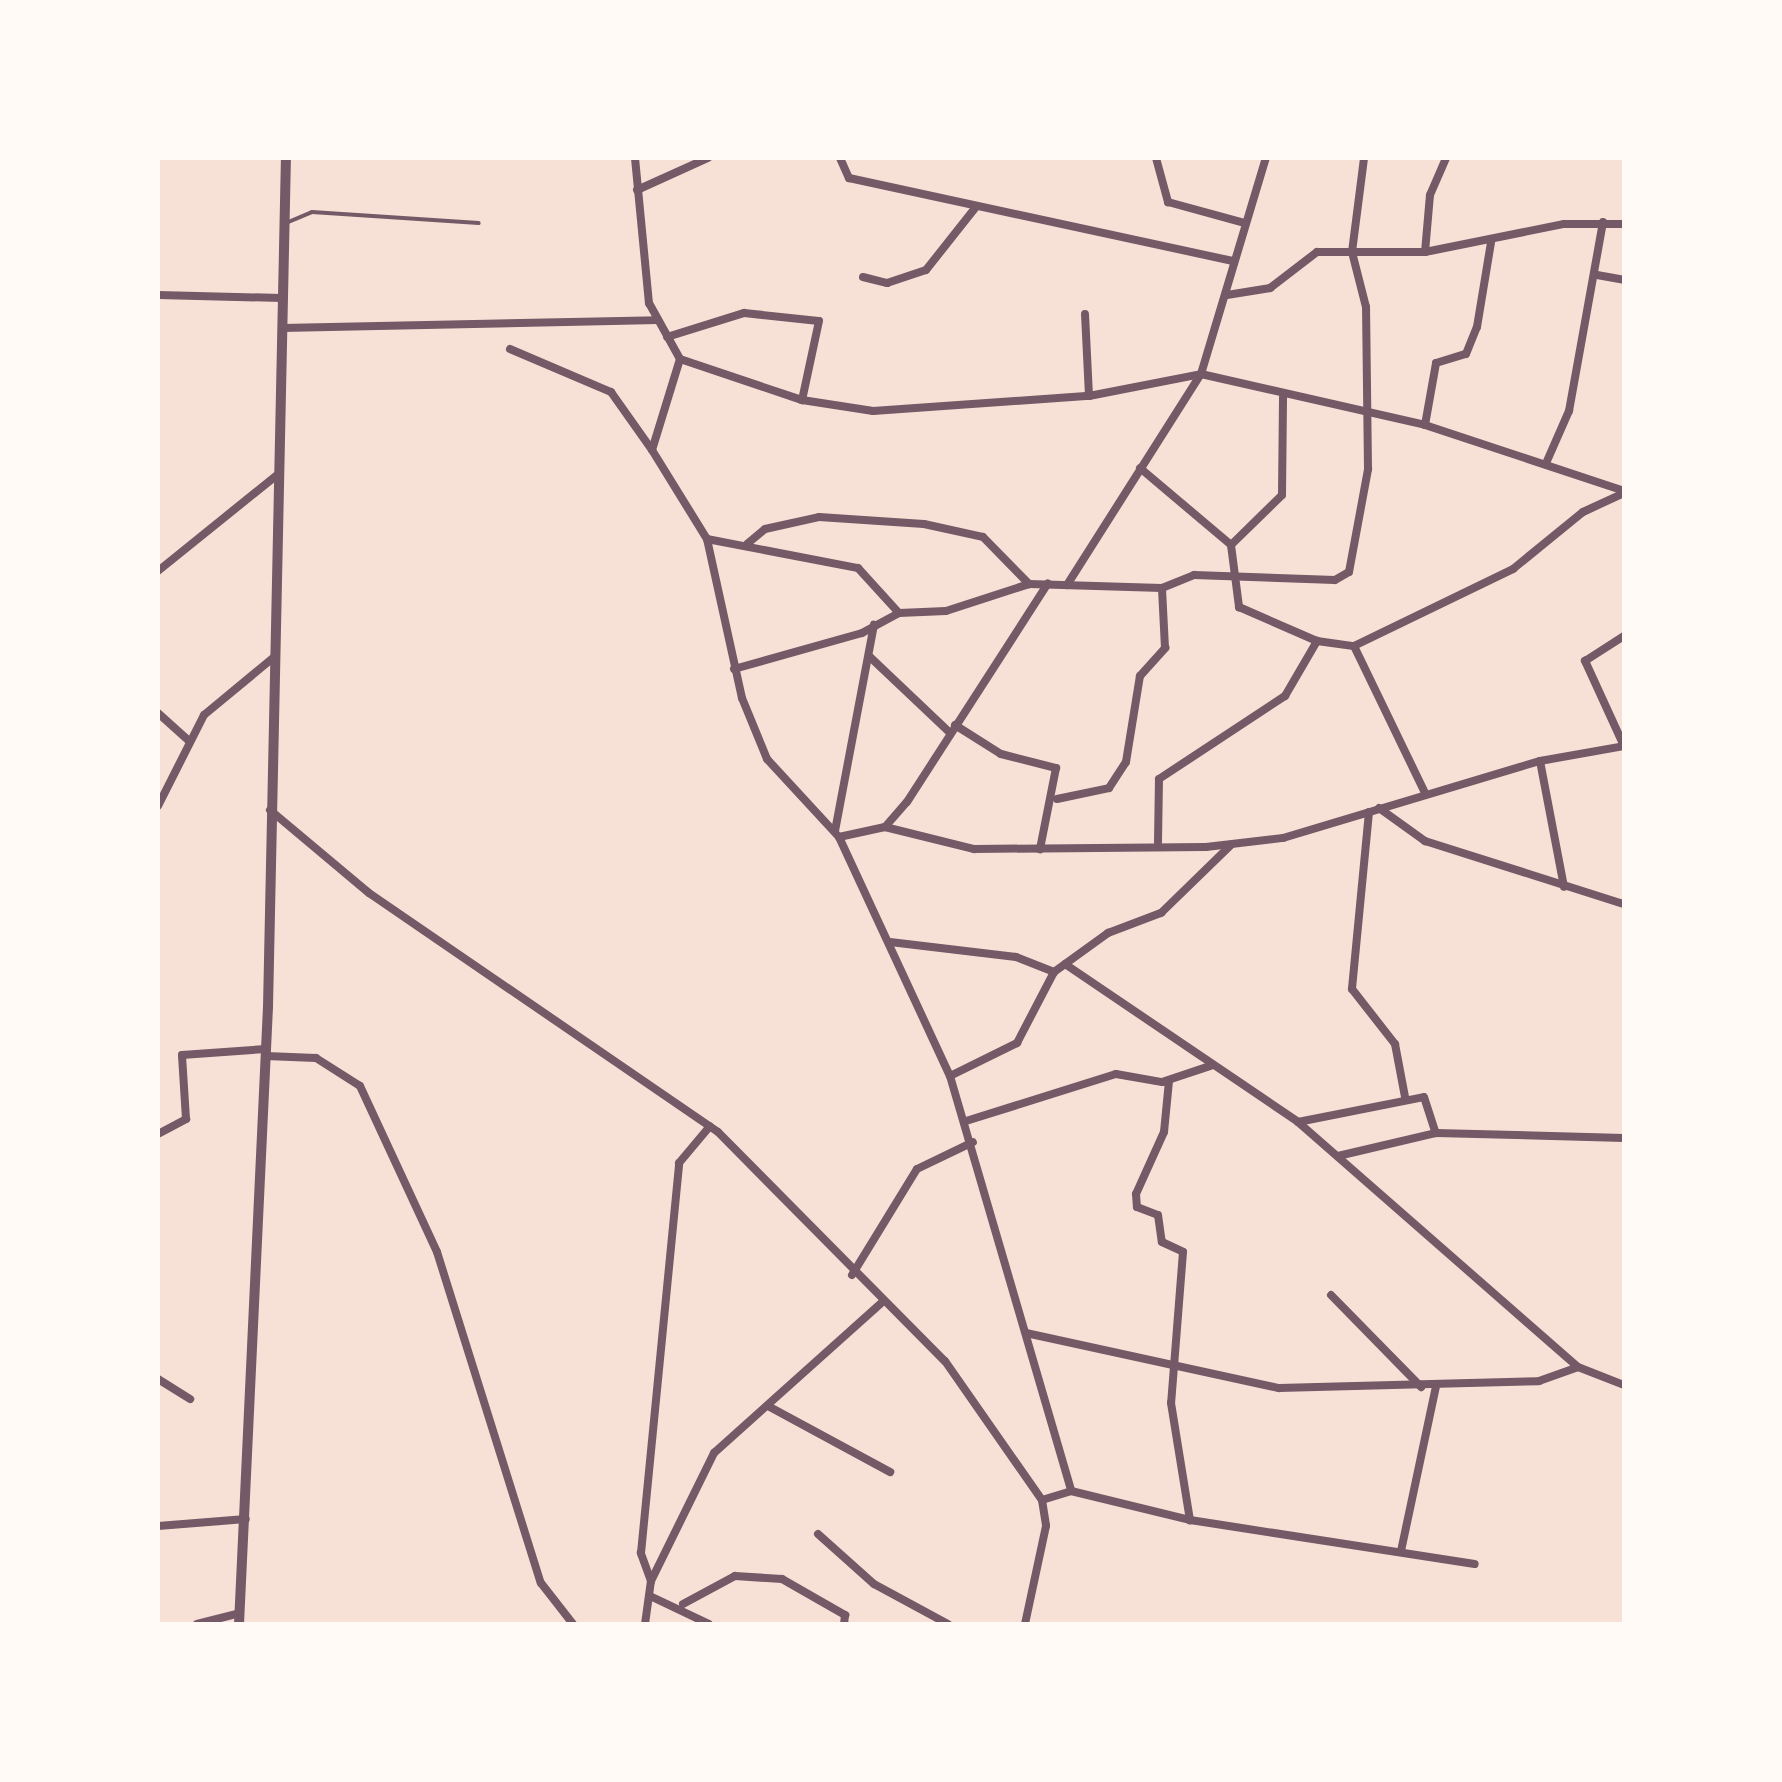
<!DOCTYPE html>
<style>
body{margin:0}
#map{position:relative;width:1782px;height:1782px;overflow:hidden;background:#f7e1d7;font-family:"Public Sans",sans-serif}
div>[style]{position:absolute}
.service>*{height:4px;margin:-2px;padding:0 2px;transform-origin:2px;border-radius:2px;background:#755966}
.minor>*{height:8px;margin:-4px;padding:0 4px;transform-origin:4px;border-radius:4px;background:#755966}
.tertiary>*{height:10px;margin:-5px;padding:0 5px;transform-origin:5px;border-radius:5px;background:#755966}
span{translate:-50% -50%;white-space:nowrap;text-align:center;line-height:1.15;-webkit-text-stroke:10px #fffaf5;paint-order:stroke}
.frame{position:absolute;inset:0;border:160px solid #fffaf5;pointer-events:none}
</style>
<div id="map">
<div class="service">
<i style="left:286px;top:223px;width:28px;rotate:-23deg"></i>
<i style="left:312px;top:212px;width:167px;rotate:3.8deg"></i>
</div>
<div class="minor">
<i style="left:635px;top:158px;width:146px;rotate:84.5deg"></i>
<i style="left:649px;top:303px;width:64px;rotate:61deg"></i>
<i style="left:680px;top:359px;width:95px;rotate:107.1deg"></i>
<i style="left:652px;top:450px;width:105px;rotate:58.3deg"></i>
<i style="left:707px;top:539px;width:163px;rotate:77.6deg"></i>
<i style="left:742px;top:698px;width:66px;rotate:67.7deg"></i>
<i style="left:767px;top:759px;width:106px;rotate:47.3deg"></i>
<i style="left:839px;top:837px;width:264px;rotate:65.1deg"></i>
<i style="left:950px;top:1076px;width:432px;rotate:73.7deg"></i>
<i style="left:840px;top:158px;width:22px;rotate:66deg"></i>
<i style="left:849px;top:178px;width:394px;rotate:12.2deg"></i>
<i style="left:1156px;top:158px;width:46px;rotate:74.7deg"></i>
<i style="left:1168px;top:202px;width:79px;rotate:15.4deg"></i>
<i style="left:637px;top:190px;width:78px;rotate:-24.3deg"></i>
<i style="left:1425px;top:252px;width:57px;rotate:-85deg"></i>
<i style="left:1430px;top:195px;width:40px;rotate:-66.6deg"></i>
<i style="left:1597px;top:275px;width:27px;rotate:10deg"></i>
<i style="left:863px;top:277px;width:25px;rotate:14deg"></i>
<i style="left:887px;top:283px;width:41px;rotate:-18.4deg"></i>
<i style="left:926px;top:270px;width:80px;rotate:-51.6deg"></i>
<i style="left:158px;top:295px;width:124px;rotate:1.4deg"></i>
<i style="left:1227px;top:295px;width:44px;rotate:-9.2deg"></i>
<i style="left:1270px;top:288px;width:59px;rotate:-37.5deg"></i>
<i style="left:1317px;top:252px;width:108px"></i>
<i style="left:1425px;top:252px;width:142px;rotate:-11.4deg"></i>
<i style="left:1564px;top:224px;width:60px"></i>
<i style="left:1085px;top:314px;width:82px;rotate:87.2deg"></i>
<i style="left:282px;top:328px;width:376px;rotate:-1.2deg"></i>
<i style="left:667px;top:337px;width:81px;rotate:-17.3deg"></i>
<i style="left:744px;top:313px;width:75px;rotate:6.1deg"></i>
<i style="left:819px;top:321px;width:81px;rotate:102.1deg"></i>
<i style="left:510px;top:349px;width:110px;rotate:23.1deg"></i>
<i style="left:611px;top:392px;width:71px;rotate:54.7deg"></i>
<i style="left:680px;top:359px;width:129px;rotate:18.6deg"></i>
<i style="left:802px;top:400px;width:72px;rotate:8.8deg"></i>
<i style="left:873px;top:411px;width:217px;rotate:-4deg"></i>
<i style="left:1089px;top:396px;width:114px;rotate:-11.1deg"></i>
<i style="left:1201px;top:374px;width:230px;rotate:12.8deg"></i>
<i style="left:1425px;top:425px;width:210px;rotate:18.3deg"></i>
<i style="left:1425px;top:425px;width:63px;rotate:-79.9deg"></i>
<i style="left:1436px;top:363px;width:31px;rotate:-17deg"></i>
<i style="left:1466px;top:354px;width:29px;rotate:-68deg"></i>
<i style="left:1477px;top:327px;width:86px;rotate:-80.6deg"></i>
<i style="left:1547px;top:461px;width:55px;rotate:-66.3deg"></i>
<i style="left:1569px;top:411px;width:192px;rotate:-79.8deg"></i>
<i style="left:1140px;top:468px;width:119px;rotate:40.2deg"></i>
<i style="left:1231px;top:545px;width:63px;rotate:82.6deg"></i>
<i style="left:1239px;top:607px;width:85px;rotate:23.6deg"></i>
<i style="left:1317px;top:641px;width:37px;rotate:8deg"></i>
<i style="left:1354px;top:646px;width:163px;rotate:64.2deg"></i>
<i style="left:707px;top:539px;width:154px;rotate:10.9deg"></i>
<i style="left:858px;top:568px;width:61px;rotate:47.7deg"></i>
<i style="left:747px;top:544px;width:23px;rotate:-40deg"></i>
<i style="left:765px;top:529px;width:55px;rotate:-12.5deg"></i>
<i style="left:819px;top:517px;width:105px;rotate:3.8deg"></i>
<i style="left:924px;top:524px;width:60px;rotate:12.4deg"></i>
<i style="left:983px;top:537px;width:66px;rotate:45.6deg"></i>
<i style="left:1231px;top:545px;width:71px;rotate:-44.4deg"></i>
<i style="left:1282px;top:495px;width:98px;rotate:-89.4deg"></i>
<i style="left:158px;top:571px;width:154px;rotate:-38.9deg"></i>
<i style="left:1067px;top:585px;width:250px;rotate:-57.6deg"></i>
<i style="left:1201px;top:374px;width:226px;rotate:-73.3deg"></i>
<i style="left:1354px;top:646px;width:177px;rotate:-25.8deg"></i>
<i style="left:1513px;top:569px;width:90px;rotate:-39.2deg"></i>
<i style="left:1583px;top:512px;width:45px;rotate:-24.9deg"></i>
<i style="left:870px;top:657px;width:110px;rotate:43.5deg"></i>
<i style="left:734px;top:669px;width:133px;rotate:-15.7deg"></i>
<i style="left:862px;top:633px;width:42px;rotate:-28.4deg"></i>
<i style="left:899px;top:613px;width:47px;rotate:-2.4deg"></i>
<i style="left:946px;top:611px;width:87px;rotate:-18deg"></i>
<i style="left:1029px;top:584px;width:133px;rotate:1.7deg"></i>
<i style="left:1162px;top:588px;width:35px;rotate:-22deg"></i>
<i style="left:1194px;top:575px;width:141px;rotate:2deg"></i>
<i style="left:1335px;top:580px;width:16px;rotate:-30deg"></i>
<i style="left:1349px;top:572px;width:105px;rotate:-79.5deg"></i>
<i style="left:1368px;top:469px;width:162px;rotate:-90.7deg"></i>
<i style="left:1366px;top:307px;width:57px;rotate:-104.3deg"></i>
<i style="left:1352px;top:252px;width:95px;rotate:-82.7deg"></i>
<i style="left:158px;top:713px;width:40px;rotate:42deg"></i>
<i style="left:955px;top:725px;width:54px;rotate:32.2deg"></i>
<i style="left:1001px;top:754px;width:57px;rotate:14.3deg"></i>
<i style="left:1056px;top:768px;width:83px;rotate:101.2deg"></i>
<i style="left:1624px;top:746px;width:94px;rotate:-114.6deg"></i>
<i style="left:1585px;top:661px;width:46px;rotate:-32.7deg"></i>
<i style="left:1540px;top:761px;width:128px;rotate:79.2deg"></i>
<i style="left:1057px;top:799px;width:53px;rotate:-11.9deg"></i>
<i style="left:1109px;top:788px;width:31px;rotate:-57deg"></i>
<i style="left:1126px;top:762px;width:87px;rotate:-80.8deg"></i>
<i style="left:1140px;top:676px;width:38px;rotate:-48deg"></i>
<i style="left:1165px;top:648px;width:60px;rotate:-92.9deg"></i>
<i style="left:158px;top:806px;width:102px;rotate:-63.2deg"></i>
<i style="left:204px;top:715px;width:91px;rotate:-39.6deg"></i>
<i style="left:1379px;top:808px;width:57px;rotate:35.7deg"></i>
<i style="left:1425px;top:841px;width:209px;rotate:17.6deg"></i>
<i style="left:270px;top:810px;width:129px;rotate:40deg"></i>
<i style="left:369px;top:893px;width:423px;rotate:34.4deg"></i>
<i style="left:718px;top:1132px;width:322px;rotate:45.3deg"></i>
<i style="left:945px;top:1361px;width:169px;rotate:55.1deg"></i>
<i style="left:1042px;top:1500px;width:26px;rotate:81deg"></i>
<i style="left:1046px;top:1526px;width:100px;rotate:102.1deg"></i>
<i style="left:1369px;top:812px;width:178px;rotate:95.5deg"></i>
<i style="left:1352px;top:989px;width:70px;rotate:52deg"></i>
<i style="left:1395px;top:1044px;width:54px;rotate:79.3deg"></i>
<i style="left:885px;top:827px;width:92px;rotate:13.9deg"></i>
<i style="left:974px;top:849px;width:232px;rotate:-0.5deg"></i>
<i style="left:1206px;top:847px;width:78px;rotate:-6.7deg"></i>
<i style="left:1283px;top:838px;width:268px;rotate:-16.7deg"></i>
<i style="left:1540px;top:761px;width:85px;rotate:-10.1deg"></i>
<i style="left:835px;top:831px;width:210px;rotate:-79.3deg"></i>
<i style="left:839px;top:837px;width:47px;rotate:-12.3deg"></i>
<i style="left:885px;top:827px;width:33px;rotate:-49deg"></i>
<i style="left:907px;top:802px;width:260px;rotate:-57.2deg"></i>
<i style="left:1158px;top:842px;width:63px;rotate:-89.1deg"></i>
<i style="left:1159px;top:779px;width:151px;rotate:-33.4deg"></i>
<i style="left:1285px;top:696px;width:64px;rotate:-59.8deg"></i>
<i style="left:890px;top:942px;width:127px;rotate:6.8deg"></i>
<i style="left:1016px;top:957px;width:41px;rotate:21.5deg"></i>
<i style="left:1065px;top:964px;width:282px;rotate:34.1deg"></i>
<i style="left:1298px;top:1122px;width:372px;rotate:41.2deg"></i>
<i style="left:1578px;top:1367px;width:49px;rotate:21.4deg"></i>
<i style="left:266px;top:1056px;width:50px;rotate:2.3deg"></i>
<i style="left:316px;top:1058px;width:52px;rotate:32.5deg"></i>
<i style="left:360px;top:1086px;width:183px;rotate:65.1deg"></i>
<i style="left:437px;top:1252px;width:347px;rotate:72.6deg"></i>
<i style="left:541px;top:1583px;width:52px;rotate:52deg"></i>
<i style="left:950px;top:1076px;width:75px;rotate:-26.2deg"></i>
<i style="left:1017px;top:1043px;width:80px;rotate:-62.5deg"></i>
<i style="left:1054px;top:972px;width:67px;rotate:-35.8deg"></i>
<i style="left:1108px;top:933px;width:57px;rotate:-20.7deg"></i>
<i style="left:1161px;top:913px;width:98px;rotate:-44.2deg"></i>
<i style="left:1169px;top:1081px;width:51px;rotate:95.6deg"></i>
<i style="left:1164px;top:1132px;width:68px;rotate:114.3deg"></i>
<i style="left:1136px;top:1194px;width:13px;rotate:86deg"></i>
<i style="left:1137px;top:1207px;width:22px;rotate:21deg"></i>
<i style="left:1158px;top:1215px;width:27px;rotate:82deg"></i>
<i style="left:1162px;top:1242px;width:23px;rotate:25deg"></i>
<i style="left:1183px;top:1252px;width:151px;rotate:94.5deg"></i>
<i style="left:1171px;top:1403px;width:119px;rotate:80.8deg"></i>
<i style="left:966px;top:1121px;width:157px;rotate:-17.4deg"></i>
<i style="left:1116px;top:1074px;width:47px;rotate:9.9deg"></i>
<i style="left:1162px;top:1082px;width:51px;rotate:-18.4deg"></i>
<i style="left:1298px;top:1122px;width:128px;rotate:-11.2deg"></i>
<i style="left:1424px;top:1097px;width:38px;rotate:72deg"></i>
<i style="left:158px;top:1134px;width:32px;rotate:-28deg"></i>
<i style="left:186px;top:1119px;width:64px;rotate:-93.6deg"></i>
<i style="left:182px;top:1055px;width:84px;rotate:-4.1deg"></i>
<i style="left:1338px;top:1156px;width:101px;rotate:-13.2deg"></i>
<i style="left:1436px;top:1133px;width:188px;rotate:1.5deg"></i>
<i style="left:852px;top:1275px;width:124px;rotate:-58.5deg"></i>
<i style="left:917px;top:1169px;width:62px;rotate:-25.7deg"></i>
<i style="left:1331px;top:1295px;width:129px;rotate:45.6deg"></i>
<i style="left:1026px;top:1333px;width:259px;rotate:12.3deg"></i>
<i style="left:1279px;top:1388px;width:260px;rotate:-1.5deg"></i>
<i style="left:1539px;top:1381px;width:41px;rotate:-19.7deg"></i>
<i style="left:158px;top:1379px;width:38px;rotate:32deg"></i>
<i style="left:768px;top:1406px;width:139px;rotate:28.4deg"></i>
<i style="left:1042px;top:1500px;width:30px;rotate:-17deg"></i>
<i style="left:1071px;top:1491px;width:122px;rotate:13.7deg"></i>
<i style="left:1190px;top:1520px;width:288px;rotate:8.8deg"></i>
<i style="left:158px;top:1526px;width:88px;rotate:-4.5deg"></i>
<i style="left:818px;top:1534px;width:75px;rotate:41.8deg"></i>
<i style="left:874px;top:1584px;width:84px;rotate:28.4deg"></i>
<i style="left:1401px;top:1551px;width:169px;rotate:-78deg"></i>
<i style="left:651px;top:1581px;width:30px;rotate:-110deg"></i>
<i style="left:641px;top:1553px;width:392px;rotate:-84.4deg"></i>
<i style="left:679px;top:1163px;width:48px;rotate:-50deg"></i>
<i style="left:650px;top:1596px;width:65px;rotate:25.4deg"></i>
<i style="left:683px;top:1604px;width:59px;rotate:-28.3deg"></i>
<i style="left:735px;top:1576px;width:47px;rotate:3.7deg"></i>
<i style="left:782px;top:1579px;width:73px;rotate:29.7deg"></i>
<i style="left:845px;top:1615px;width:9px;rotate:96deg"></i>
<i style="left:197px;top:1624px;width:44px;rotate:-14.3deg"></i>
<i style="left:645px;top:1624px;width:43px;rotate:-82.1deg"></i>
<i style="left:651px;top:1581px;width:143px;rotate:-63.8deg"></i>
<i style="left:714px;top:1453px;width:224px;rotate:-41.9deg"></i>
</div>
<div class="tertiary">
<i style="left:239px;top:1624px;width:618px;rotate:-87.31deg"></i>
<i style="left:268px;top:1007px;width:849px;rotate:-88.79deg"></i>
</div>
<div class="frame"></div>
</div>
